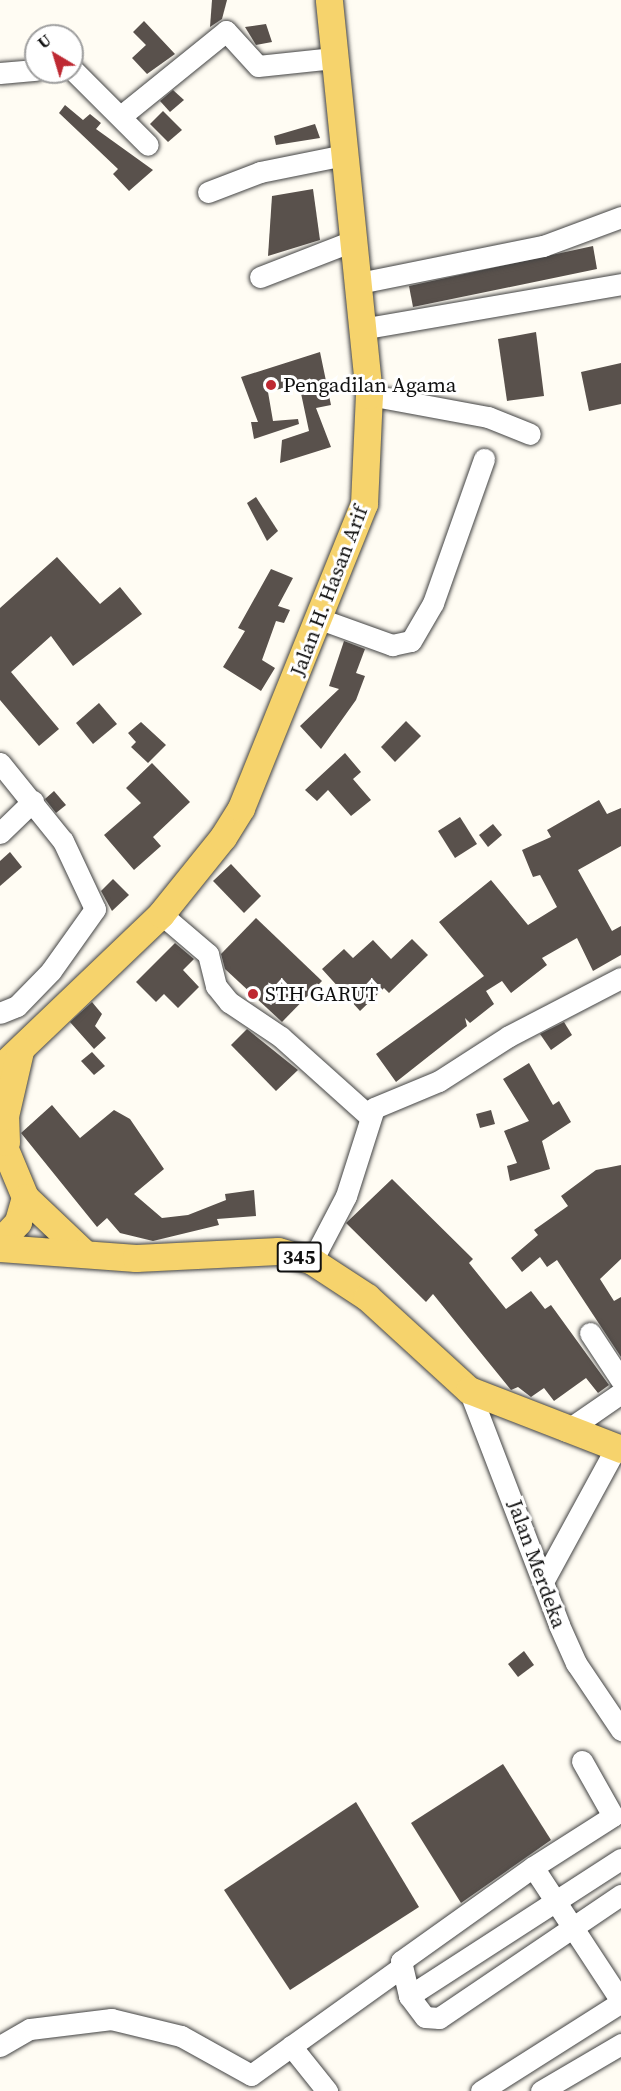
<!DOCTYPE html>
<style>
body{margin:0}
#map{position:relative;width:621px;height:2091px;overflow:hidden;background:#fffcf3;font-family:"Source Serif 4",serif}
div>[style]{position:absolute}
.building>*{inset:0;background:#59514c}
.roads{filter:drop-shadow(0 0 2px #434343) drop-shadow(0 0 2px #434343)}
.minor>*{height:21px;margin:-10.5px;padding:0 10.5px;transform-origin:10.5px;border-radius:10.5px;background:#fff}
.major>*{height:27px;margin:-13.5px;padding:0 13.5px;transform-origin:13.5px;border-radius:13.5px;background:#f6d36c}
.dots>*{width:16px;height:16px;translate:-50% -50%;box-sizing:border-box;border:3px solid #fff;border-radius:50%}
span{translate:-50% -50%;white-space:nowrap;text-align:center;line-height:1.15;-webkit-text-stroke:6px #fff;paint-order:stroke}
.shield-label span{padding:2px 4px;background:#fff;border:2px solid;border-radius:4px;-webkit-text-stroke-width:0}
.shield-label{font-size:20px;color:#101010;font-weight:700}
.poi-label{font-size:21px;color:#101010}
.left{translate:0 -50%;text-align:left}
.street-label{font-size:21px;color:#101010}
.north{position:absolute;left:24px;top:24px;width:60px;height:60px;box-sizing:border-box;background:#fff;border:2px solid #9f9f9f;border-radius:50%;rotate:322deg;font-size:16px;font-weight:700;line-height:24px;text-align:center;color:#101010}
.north::after{content:'';display:block;margin:auto;width:21px;height:27px;background:#be2932;clip-path:polygon(50% 0,100% 100%,50% 72%,0 100%)}
</style>
<div id="map">
<div class="building">
<i style="clip-path:polygon(212px 0,227px 0,222px 19px,210px 27px)"></i>
<i style="clip-path:polygon(144px 21px,175px 54px,147px 74px,132px 58px,146px 45px,133px 32px)"></i>
<i style="clip-path:polygon(266px 24px,272px 42px,256px 45px,245px 27px)"></i>
<i style="clip-path:polygon(173px 90px,184px 100px,170px 112px,160px 101px)"></i>
<i style="clip-path:polygon(65px 105px,83px 120px,90px 114px,101px 123px,96px 129px,153px 170px,129px 191px,113px 174px,118px 169px,59px 113px)"></i>
<i style="clip-path:polygon(163px 111px,182px 130px,168px 142px,150px 124px)"></i>
<i style="clip-path:polygon(315px 124px,320px 138px,276px 145px,274px 136px)"></i>
<i style="clip-path:polygon(313px 189px,320px 240px,268px 256px,272px 196px)"></i>
<i style="clip-path:polygon(593px 246px,597px 269px,413px 307px,409px 286px)"></i>
<i style="clip-path:polygon(536px 332px,544px 396px,507px 401px,498px 339px)"></i>
<i style="clip-path:polygon(320px 352px,331px 405px,316px 408px,331px 447px,280px 463px,282px 440px,309px 431px,299px 384px,268px 392px,273px 421px,298px 419px,299px 424px,254px 439px,251px 422px,258px 422px,241px 377px)"></i>
<i style="clip-path:polygon(621px 363px,621px 404px,589px 411px,581px 372px)"></i>
<i style="clip-path:polygon(256px 497px,278px 531px,267px 541px,247px 503px)"></i>
<i style="clip-path:polygon(57px 557px,100px 604px,120px 587px,142px 614px,73px 666px,51px 636px,11px 672px,59px 729px,39px 746px,0 700px,0 608px)"></i>
<i style="clip-path:polygon(271px 569px,293px 578px,278px 606px,290px 610px,284px 623px,276px 621px,262px 660px,275px 668px,261px 691px,223px 667px,245px 631px,238px 628px)"></i>
<i style="clip-path:polygon(344px 641px,365px 649px,356px 673px,365px 676px,356px 700px,321px 749px,300px 726px,339px 689px,329px 686px)"></i>
<i style="clip-path:polygon(99px 703px,117px 724px,93px 744px,76px 723px)"></i>
<i style="clip-path:polygon(406px 721px,421px 736px,395px 762px,381px 747px)"></i>
<i style="clip-path:polygon(141px 722px,166px 745px,148px 763px,131px 747px,136px 742px,128px 733px)"></i>
<i style="clip-path:polygon(345px 753px,361px 772px,353px 779px,371px 800px,351px 816px,328px 790px,317px 801px,305px 790px)"></i>
<i style="clip-path:polygon(152px 763px,190px 802px,153px 837px,161px 846px,134px 870px,104px 835px,141px 803px,126px 788px)"></i>
<i style="clip-path:polygon(54px 791px,66px 805px,56px 813px,45px 799px)"></i>
<i style="clip-path:polygon(599px 800px,607px 814px,621px 808px,621px 846px,578px 870px,612px 931px,621px 926px,621px 955px,593px 971px,577px 938px,542px 958px,547px 965px,511px 993px,502px 981px,486px 991px,494px 1004px,470px 1023px,465px 1018px,467px 1026px,396px 1082px,376px 1054px,484px 976px,439px 922px,491px 880px,528px 925px,557px 907px,540px 875px,533px 877px,522px 850px,551px 837px,547px 830px)"></i>
<i style="clip-path:polygon(460px 817px,477px 844px,455px 858px,438px 831px)"></i>
<i style="clip-path:polygon(493px 824px,502px 835px,488px 847px,479px 835px)"></i>
<i style="clip-path:polygon(10px 852px,22px 867px,0 886px,0 861px)"></i>
<i style="clip-path:polygon(231px 864px,261px 896px,244px 913px,213px 881px)"></i>
<i style="clip-path:polygon(113px 879px,129px 895px,112px 911px,101px 891px)"></i>
<i style="clip-path:polygon(256px 918px,322px 981px,282px 1022px,225px 969px,221px 954px)"></i>
<i style="clip-path:polygon(412px 939px,428px 955px,389px 993px,384px 988px,360px 1011px,322px 969px,344px 949px,353px 958px,373px 940px,391px 959px)"></i>
<i style="clip-path:polygon(175px 943px,194px 959px,183px 970px,199px 987px,178px 1008px,164px 994px,156px 1002px,136px 982px)"></i>
<i style="clip-path:polygon(92px 1002px,102px 1014px,95px 1026px,106px 1038px,94px 1049px,70px 1022px)"></i>
<i style="clip-path:polygon(564px 1022px,572px 1035px,551px 1050px,540px 1034px)"></i>
<i style="clip-path:polygon(247px 1029px,298px 1070px,276px 1091px,231px 1045px)"></i>
<i style="clip-path:polygon(92px 1052px,105px 1066px,94px 1075px,81px 1061px)"></i>
<i style="clip-path:polygon(529px 1063px,553px 1105px,559px 1101px,571px 1122px,542px 1141px,550px 1169px,510px 1181px,507px 1166px,517px 1163px,504px 1131px,529px 1121px,503px 1079px)"></i>
<i style="clip-path:polygon(52px 1105px,80px 1138px,114px 1110px,130px 1119px,164px 1169px,134px 1194px,162px 1218px,188px 1215px,226px 1200px,225px 1194px,254px 1190px,256px 1216px,217px 1219px,219px 1225px,153px 1241px,120px 1233px,107px 1218px,97px 1227px,21px 1133px)"></i>
<i style="clip-path:polygon(491px 1110px,495px 1124px,480px 1128px,476px 1114px)"></i>
<i style="clip-path:polygon(621px 1165px,621px 1259px,600px 1279px,614px 1301px,621px 1297px,621px 1357px,557px 1260px,547px 1267px,540px 1257px,522px 1272px,511px 1258px,538px 1235px,534px 1230px,568px 1206px,561px 1196px,596px 1170px)"></i>
<i style="clip-path:polygon(392px 1179px,473px 1259px,469px 1263px,506px 1309px,531px 1291px,545px 1309px,551px 1305px,609px 1385px,598px 1393px,586px 1378px,554px 1401px,544px 1388px,531px 1397px,518px 1387px,511px 1390px,433px 1294px,426px 1302px,346px 1223px)"></i>
<i style="clip-path:polygon(524px 1651px,534px 1665px,518px 1677px,508px 1664px)"></i>
<i style="clip-path:polygon(503px 1764px,551px 1840px,461px 1903px,411px 1823px)"></i>
<i style="clip-path:polygon(356px 1802px,419px 1907px,290px 1990px,224px 1890px)"></i>
</div>
<div class="roads">
<div class="minor">
<i style="left:72px;top:69px;width:107px;rotate:45deg"></i>
<i style="left:0;top:73px;width:36px;rotate:-5deg"></i>
<i style="left:121px;top:116px;width:135px;rotate:-39deg"></i>
<i style="left:226px;top:31px;width:47px;rotate:47.6deg"></i>
<i style="left:258px;top:66px;width:76px;rotate:-6deg"></i>
<i style="left:208px;top:192px;width:56px;rotate:-21deg"></i>
<i style="left:260px;top:172px;width:86px;rotate:-11.4deg"></i>
<i style="left:260px;top:277px;width:102px;rotate:-21.3deg"></i>
<i style="left:359px;top:283px;width:188px;rotate:-11.4deg"></i>
<i style="left:543px;top:246px;width:83px;rotate:-20.4deg"></i>
<i style="left:361px;top:329px;width:264px;rotate:-9.8deg"></i>
<i style="left:369px;top:395px;width:121px;rotate:10.5deg"></i>
<i style="left:488px;top:417px;width:45px;rotate:22deg"></i>
<i style="left:320px;top:619px;width:77px;rotate:19.9deg"></i>
<i style="left:392px;top:645px;width:19px;rotate:-12deg"></i>
<i style="left:411px;top:641px;width:44px;rotate:-59.9deg"></i>
<i style="left:433px;top:603px;width:153px;rotate:-70.5deg"></i>
<i style="left:0;top:763px;width:100px;rotate:51.1deg"></i>
<i style="left:63px;top:841px;width:75px;rotate:64.8deg"></i>
<i style="left:95px;top:909px;width:76px;rotate:125.4deg"></i>
<i style="left:51px;top:971px;width:49px;rotate:134.2deg"></i>
<i style="left:17px;top:1006px;width:18px;rotate:158deg"></i>
<i style="left:0;top:833px;width:46px;rotate:-44.1deg"></i>
<i style="left:161px;top:914px;width:62px;rotate:40.4deg"></i>
<i style="left:208px;top:954px;width:33px;rotate:76deg"></i>
<i style="left:216px;top:986px;width:21px;rotate:51deg"></i>
<i style="left:229px;top:1002px;width:63px;rotate:33.9deg"></i>
<i style="left:281px;top:1037px;width:117px;rotate:41.9deg"></i>
<i style="left:312px;top:1261px;width:73px;rotate:-62.4deg"></i>
<i style="left:346px;top:1196px;width:92px;rotate:-72.3deg"></i>
<i style="left:374px;top:1108px;width:70px;rotate:-22.6deg"></i>
<i style="left:439px;top:1081px;width:83px;rotate:-32.7deg"></i>
<i style="left:509px;top:1036px;width:126px;rotate:-27.4deg"></i>
<i style="left:590px;top:1333px;width:56px;rotate:56.6deg"></i>
<i style="left:469px;top:1390px;width:252px;rotate:69deg"></i>
<i style="left:559px;top:1625px;width:42px;rotate:65.9deg"></i>
<i style="left:576px;top:1663px;width:81px;rotate:56.1deg"></i>
<i style="left:566px;top:1431px;width:67px;rotate:-34.6deg"></i>
<i style="left:545px;top:1578px;width:148px;rotate:-61.4deg"></i>
<i style="left:582px;top:1761px;width:63px;rotate:60.6deg"></i>
<i style="left:613px;top:1816px;width:95px;rotate:147.5deg"></i>
<i style="left:533px;top:1867px;width:160px;rotate:56.7deg"></i>
<i style="left:533px;top:1867px;width:162px;rotate:144.5deg"></i>
<i style="left:401px;top:1961px;width:36px;rotate:77deg"></i>
<i style="left:409px;top:1996px;width:26px;rotate:53deg"></i>
<i style="left:425px;top:2017px;width:14px;rotate:4deg"></i>
<i style="left:439px;top:2018px;width:220px;rotate:-34.1deg"></i>
<i style="left:409px;top:1996px;width:252px;rotate:-32.9deg"></i>
<i style="left:0;top:2046px;width:34px;rotate:-30deg"></i>
<i style="left:30px;top:2029px;width:82px;rotate:-7deg"></i>
<i style="left:111px;top:2019px;width:72px;rotate:13.7deg"></i>
<i style="left:181px;top:2036px;width:80px;rotate:29.1deg"></i>
<i style="left:251px;top:2075px;width:182px;rotate:-35.6deg"></i>
<i style="left:291px;top:2046px;width:58px;rotate:51.3deg"></i>
<i style="left:481px;top:2091px;width:166px;rotate:-32.4deg"></i>
<i style="left:541px;top:2091px;width:93px;rotate:-30.4deg"></i>
</div>
<div class="major">
<i style="left:0;top:1068px;width:223px;rotate:-43.7deg"></i>
<i style="left:161px;top:914px;width:99px;rotate:-51.2deg"></i>
<i style="left:223px;top:837px;width:34px;rotate:-58deg"></i>
<i style="left:241px;top:808px;width:328px;rotate:-68deg"></i>
<i style="left:364px;top:504px;width:109px;rotate:-87.4deg"></i>
<i style="left:369px;top:395px;width:397px;rotate:-95.8deg"></i>
<i style="left:0;top:1137px;width:65px;rotate:67.4deg"></i>
<i style="left:25px;top:1197px;width:26px;rotate:106deg"></i>
<i style="left:18px;top:1222px;width:26px;rotate:133deg"></i>
<i style="left:6px;top:1142px;width:26px;rotate:-92deg"></i>
<i style="left:5px;top:1116px;width:67px;rotate:-77deg"></i>
<i style="left:25px;top:1197px;width:80px;rotate:43.5deg"></i>
<i style="left:0;top:1248px;width:136px;rotate:4.2deg"></i>
<i style="left:136px;top:1258px;width:142px;rotate:-2.8deg"></i>
<i style="left:278px;top:1251px;width:35px;rotate:16deg"></i>
<i style="left:312px;top:1261px;width:66px;rotate:33.2deg"></i>
<i style="left:367px;top:1297px;width:138px;rotate:42.4deg"></i>
<i style="left:469px;top:1390px;width:163px;rotate:21.2deg"></i>
</div>
</div>
<div class="dots">
<i style="left:271px;top:385px;background:#be2932"></i>
<i style="left:253px;top:994px;background:#be2932"></i>
</div>
<div class="shield-label">
<span style="left:299px;top:1257px">345</span>
</div>
<div class="poi-label">
<span class="left" style="left:283px;top:385px">Pengadilan Agama</span>
<span class="left" style="left:265px;top:994px">STH GARUT</span>
</div>
<div class="street-label">
<span style="left:329px;top:591px;rotate:-69deg">Jalan H. Hasan Arif</span>
<span style="left:537px;top:1564px;rotate:70deg">Jalan Merdeka</span>
</div>
<div class="north">U</div>
</div>
